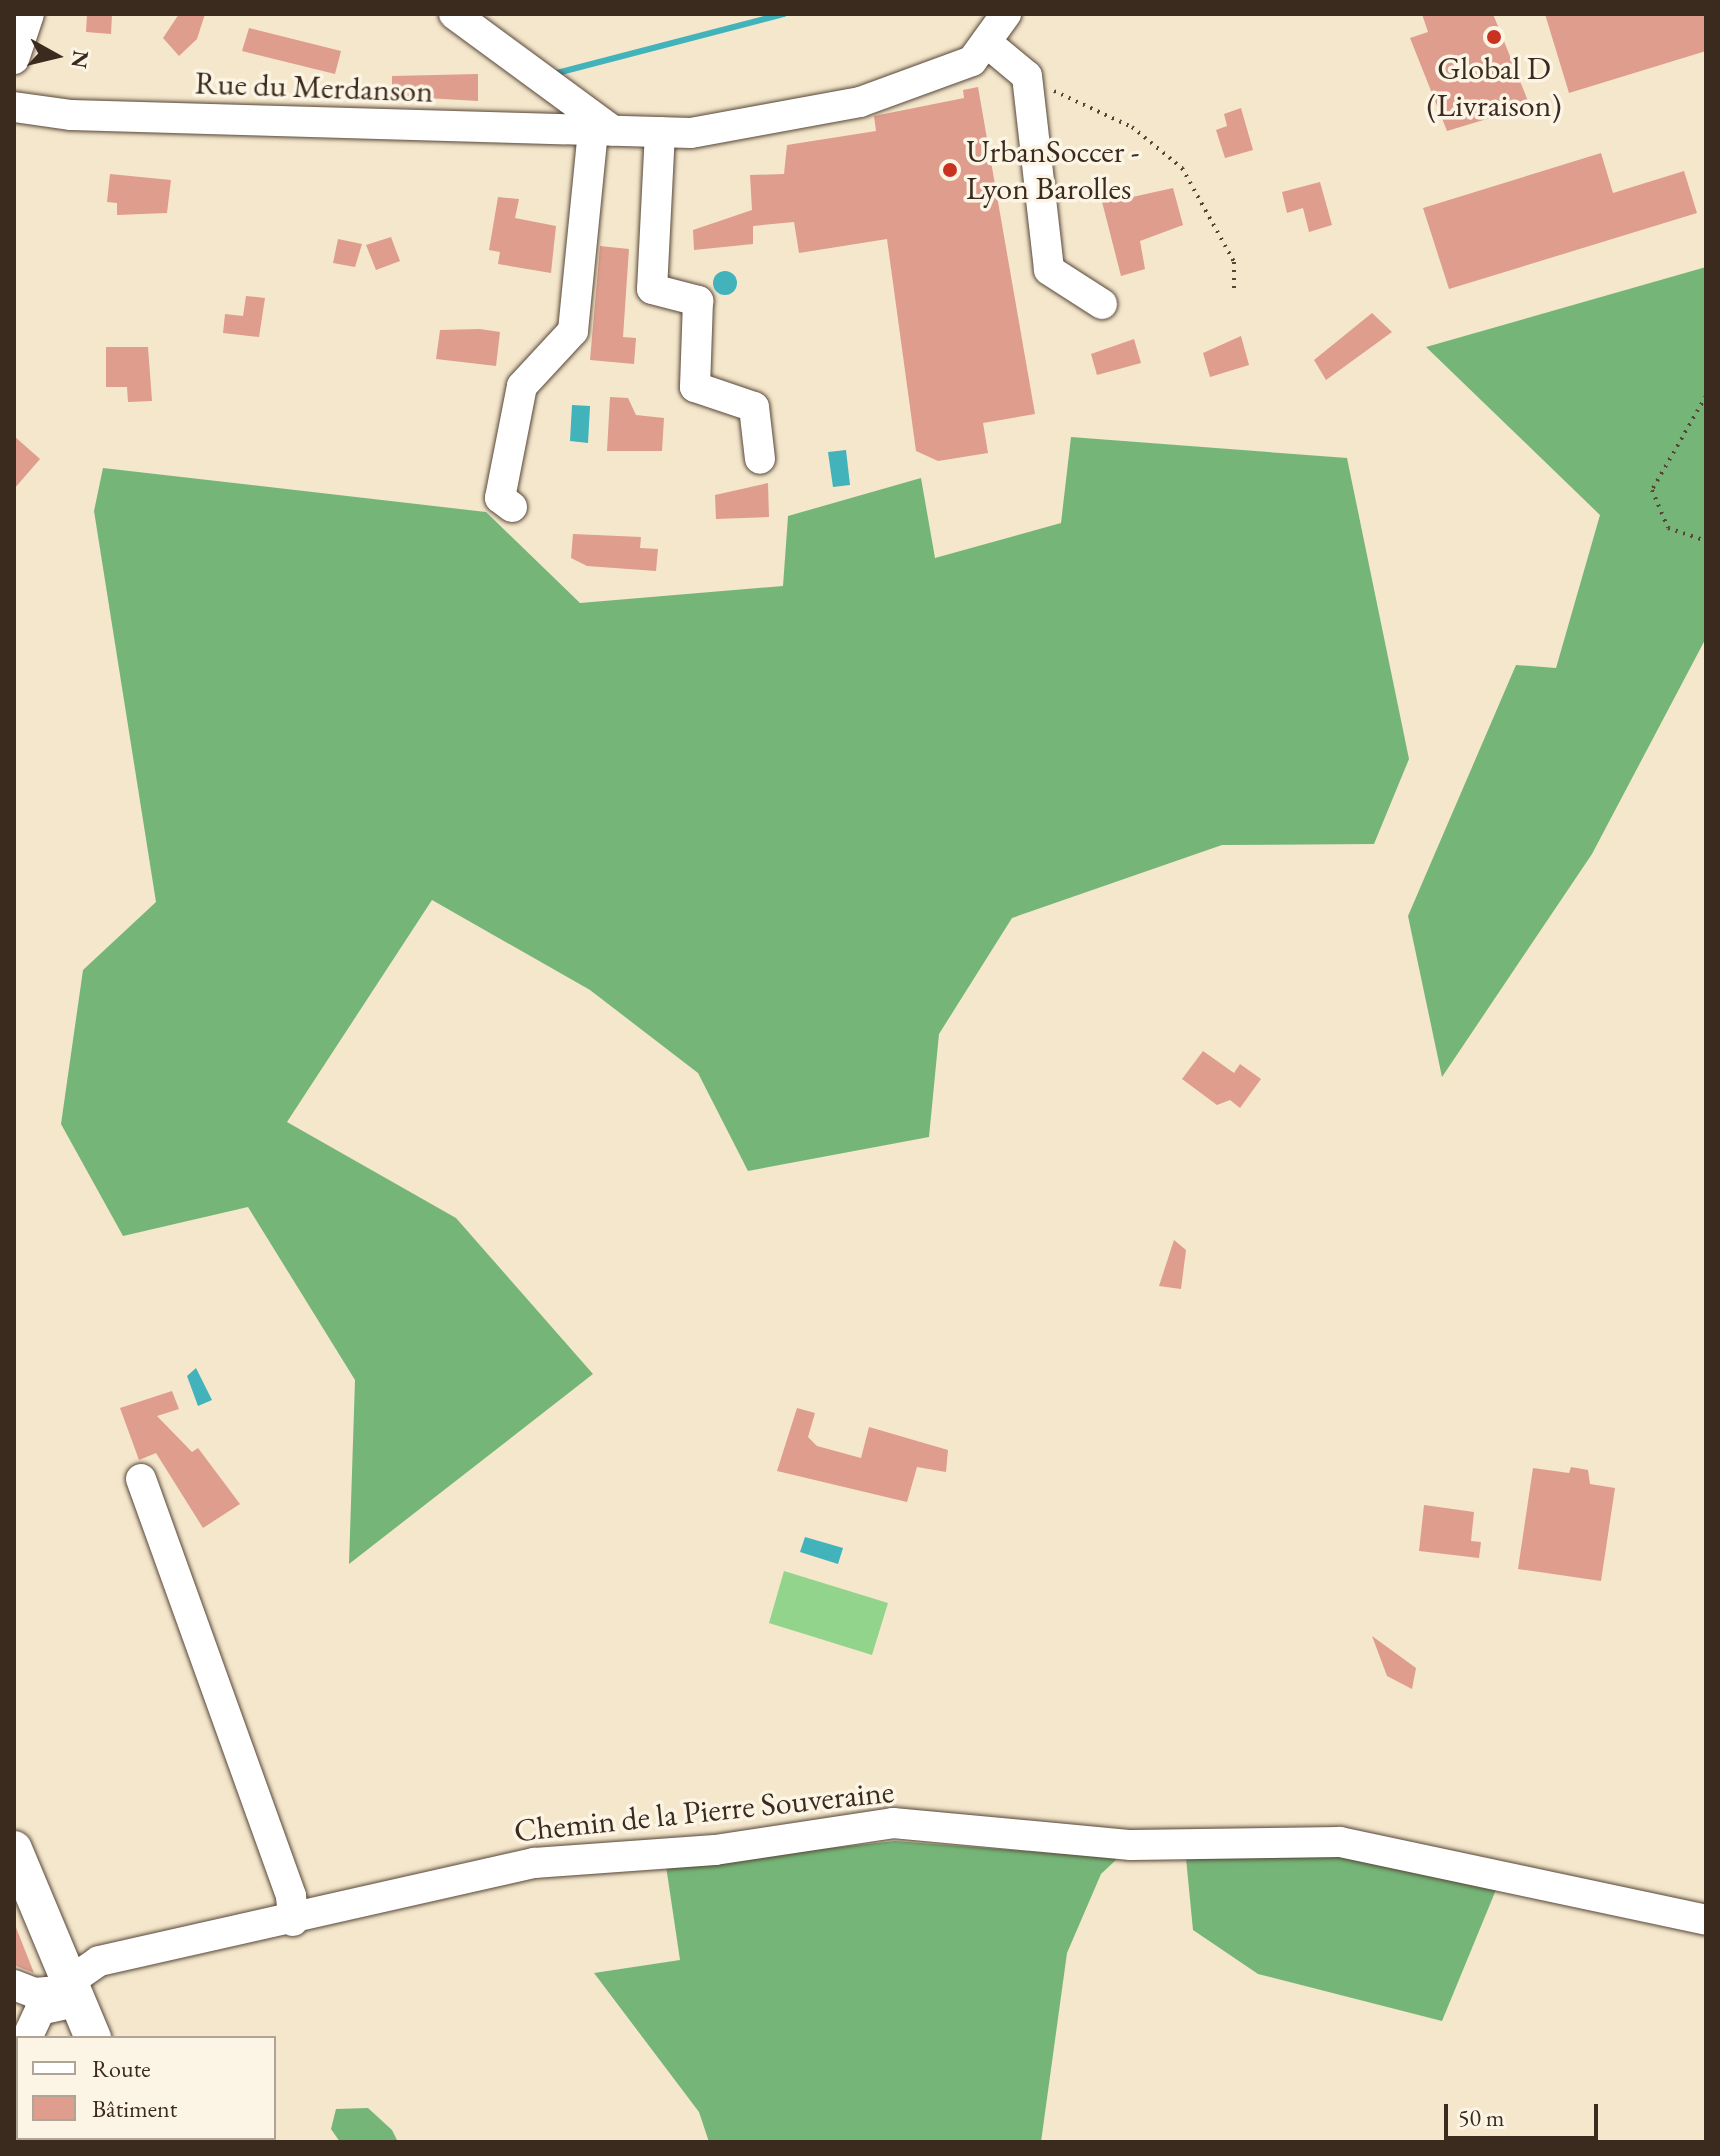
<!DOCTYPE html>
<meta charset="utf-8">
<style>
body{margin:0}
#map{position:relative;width:1720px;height:2156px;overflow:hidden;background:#f4e7cc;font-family:"EB Garamond",serif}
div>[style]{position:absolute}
.green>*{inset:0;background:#92d48c}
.forest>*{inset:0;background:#75b678}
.water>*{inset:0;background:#42b2bb}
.round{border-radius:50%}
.stream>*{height:6px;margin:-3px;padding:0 3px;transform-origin:3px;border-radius:3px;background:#42b2bb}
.building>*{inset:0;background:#df9d8d}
.path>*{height:4px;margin-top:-2px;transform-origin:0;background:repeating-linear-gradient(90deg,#574638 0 2px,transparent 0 8px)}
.roads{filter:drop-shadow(0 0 2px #574638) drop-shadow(0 0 2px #574638)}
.minor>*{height:30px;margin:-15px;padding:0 15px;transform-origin:15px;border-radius:15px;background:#fff}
.major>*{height:36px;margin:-18px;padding:0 18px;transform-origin:18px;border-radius:18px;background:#fff}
.dots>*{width:22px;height:22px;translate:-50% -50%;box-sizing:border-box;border:4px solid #fcf5e5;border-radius:50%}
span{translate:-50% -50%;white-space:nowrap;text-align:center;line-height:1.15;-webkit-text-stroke:7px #fcf5e5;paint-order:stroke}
.poi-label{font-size:32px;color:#3b2a1e}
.left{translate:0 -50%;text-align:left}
.street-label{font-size:32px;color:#3b2a1e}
.frame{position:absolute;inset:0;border:16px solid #3b2a1e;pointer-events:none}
.legend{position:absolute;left:16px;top:2036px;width:260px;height:104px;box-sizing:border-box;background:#fcf5e5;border:2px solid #afa495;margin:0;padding:10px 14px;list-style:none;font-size:24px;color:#3b2a1e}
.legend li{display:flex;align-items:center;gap:16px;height:40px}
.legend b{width:40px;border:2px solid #afa495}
.north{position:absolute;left:16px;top:16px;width:80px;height:80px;-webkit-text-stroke:6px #fcf5e5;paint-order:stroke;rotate:98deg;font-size:22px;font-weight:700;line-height:32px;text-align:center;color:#3b2a1e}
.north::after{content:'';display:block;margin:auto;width:28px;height:36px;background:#3b2a1e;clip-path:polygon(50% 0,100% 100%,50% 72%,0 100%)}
.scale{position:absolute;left:1444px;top:2104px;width:154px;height:36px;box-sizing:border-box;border:4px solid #3b2a1e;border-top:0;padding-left:10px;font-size:24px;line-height:28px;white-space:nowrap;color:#3b2a1e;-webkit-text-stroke:6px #fcf5e5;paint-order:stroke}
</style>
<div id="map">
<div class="green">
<i style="clip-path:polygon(784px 1571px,888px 1603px,872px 1655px,769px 1623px)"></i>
</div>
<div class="forest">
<i style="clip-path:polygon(1706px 267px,1706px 638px,1592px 854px,1442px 1077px,1408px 916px,1516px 665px,1556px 668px,1600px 515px,1426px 347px)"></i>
<i style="clip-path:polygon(1071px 437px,1347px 458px,1409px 759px,1374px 844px,1222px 845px,1012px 918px,939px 1034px,929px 1137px,748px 1171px,698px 1073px,590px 990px,432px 900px,287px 1122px,456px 1218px,593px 1374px,349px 1564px,355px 1380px,248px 1207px,123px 1236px,61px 1124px,83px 970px,156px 902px,94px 511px,103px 468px,486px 512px,580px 603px,783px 586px,788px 516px,921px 478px,935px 558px,1061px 523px)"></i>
<i style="clip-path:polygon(895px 1841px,1118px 1858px,1101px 1874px,1067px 1953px,1041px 2142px,709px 2142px,699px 2112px,594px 1973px,680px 1960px,666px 1866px)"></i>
<i style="clip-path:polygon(1340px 1842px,1500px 1880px,1442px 2021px,1258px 1974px,1193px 1930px,1185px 1848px)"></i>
<i style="clip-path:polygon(368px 2108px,392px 2130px,398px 2142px,340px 2142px,331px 2129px,336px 2109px)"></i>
</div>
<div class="water">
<i class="round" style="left:713px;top:271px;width:24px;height:24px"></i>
<i style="clip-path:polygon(572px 405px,590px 406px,588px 443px,570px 441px)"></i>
<i style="clip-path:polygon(846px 450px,850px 485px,833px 487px,828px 452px)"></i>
<i style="clip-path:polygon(196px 1368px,212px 1400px,198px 1406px,187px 1376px)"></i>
<i style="clip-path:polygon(805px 1537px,843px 1548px,838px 1564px,800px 1552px)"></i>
</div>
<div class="stream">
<i style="left:557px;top:73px;width:235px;rotate:-14.6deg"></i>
</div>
<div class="building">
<i style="clip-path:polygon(87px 14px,112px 14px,111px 34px,86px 32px)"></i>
<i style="clip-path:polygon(179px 14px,205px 14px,197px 39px,179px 56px,163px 38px)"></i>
<i style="clip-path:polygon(1422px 14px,1493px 14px,1530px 106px,1447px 131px,1410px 38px,1428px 32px)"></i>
<i style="clip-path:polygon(1545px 14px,1706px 14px,1706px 51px,1569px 93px)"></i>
<i style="clip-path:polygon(249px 28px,341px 51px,335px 74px,242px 51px)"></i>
<i style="clip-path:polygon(478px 74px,478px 101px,392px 96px,392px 76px)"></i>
<i style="clip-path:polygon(978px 87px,1035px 414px,983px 423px,988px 453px,938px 461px,916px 451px,887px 239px,799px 253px,794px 222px,753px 226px,753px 244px,694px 250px,693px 230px,752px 210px,750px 175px,784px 174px,787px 145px,876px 131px,874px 116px,964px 98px,963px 90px)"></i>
<i style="clip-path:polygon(1241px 108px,1253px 150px,1225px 158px,1216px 130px,1227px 126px,1224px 114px)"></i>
<i style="clip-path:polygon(1601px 153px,1613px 193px,1684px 171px,1697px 213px,1449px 289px,1423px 208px)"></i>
<i style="clip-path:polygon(110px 174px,171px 180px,167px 213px,117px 215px,117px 203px,107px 202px)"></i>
<i style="clip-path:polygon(1320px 182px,1332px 225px,1309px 232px,1303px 208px,1287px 213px,1282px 192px)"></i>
<i style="clip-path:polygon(1122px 188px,1128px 198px,1173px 188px,1183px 225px,1140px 241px,1145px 269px,1121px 276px,1100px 194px)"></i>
<i style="clip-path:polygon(498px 197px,519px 199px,515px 218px,556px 226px,551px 273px,498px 264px,500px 252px,489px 250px)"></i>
<i style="clip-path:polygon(391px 237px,400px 261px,376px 270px,366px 245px)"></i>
<i style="clip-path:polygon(338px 239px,362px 244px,355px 267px,333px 263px)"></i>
<i style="clip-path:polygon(600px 246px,629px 249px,623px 337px,636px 338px,634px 364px,590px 360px)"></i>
<i style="clip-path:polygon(246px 296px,265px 298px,259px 337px,223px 333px,225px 314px,243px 316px)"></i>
<i style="clip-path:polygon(1372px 313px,1392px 332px,1326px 380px,1314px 360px)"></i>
<i style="clip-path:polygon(480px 329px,500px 332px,496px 366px,436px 359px,440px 330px)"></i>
<i style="clip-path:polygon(1241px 336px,1249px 365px,1210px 377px,1203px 353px)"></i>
<i style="clip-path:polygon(1134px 339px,1141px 363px,1097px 375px,1091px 354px)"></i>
<i style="clip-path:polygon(106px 347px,148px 347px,152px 401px,128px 402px,127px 387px,106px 387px)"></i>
<i style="clip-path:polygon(610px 397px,628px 398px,636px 415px,664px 418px,662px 451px,607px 451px)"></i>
<i style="clip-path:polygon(14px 436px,40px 459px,14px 489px)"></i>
<i style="clip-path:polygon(768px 483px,769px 517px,716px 519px,715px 495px)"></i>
<i style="clip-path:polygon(573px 534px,641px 537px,640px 548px,658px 549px,656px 571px,587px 566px,571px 558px)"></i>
<i style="clip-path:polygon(1203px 1051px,1234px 1073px,1240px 1064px,1261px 1079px,1240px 1108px,1230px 1100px,1217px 1105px,1182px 1079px)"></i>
<i style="clip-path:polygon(1174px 1240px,1186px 1250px,1181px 1289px,1159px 1286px)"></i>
<i style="clip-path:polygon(172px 1391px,179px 1409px,157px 1416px,192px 1452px,198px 1448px,240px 1504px,203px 1528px,156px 1453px,139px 1460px,120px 1408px)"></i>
<i style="clip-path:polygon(797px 1408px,815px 1413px,808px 1437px,817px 1446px,861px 1458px,869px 1427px,948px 1450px,946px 1472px,917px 1467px,907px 1502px,777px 1471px)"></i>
<i style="clip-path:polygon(1571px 1467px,1588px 1470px,1590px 1484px,1615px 1488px,1601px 1581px,1518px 1569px,1533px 1468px,1569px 1473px)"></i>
<i style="clip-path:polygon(1424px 1505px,1474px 1512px,1471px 1541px,1481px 1542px,1479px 1558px,1419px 1551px)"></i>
<i style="clip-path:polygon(1372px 1636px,1416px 1668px,1412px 1689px,1387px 1676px)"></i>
<i style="clip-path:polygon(14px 1925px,15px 1925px,34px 1973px,14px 1965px)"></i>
</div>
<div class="path">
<i style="left:1054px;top:91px;width:86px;rotate:24.8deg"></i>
<i style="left:1132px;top:127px;width:65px;rotate:39.4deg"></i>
<i style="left:1182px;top:168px;width:107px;rotate:61deg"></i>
<i style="left:1234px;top:262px;width:32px;rotate:90deg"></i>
<i style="left:1706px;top:396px;width:108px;rotate:119.9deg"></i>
<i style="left:1652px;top:490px;width:41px;rotate:67.2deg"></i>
<i style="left:1668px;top:528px;width:40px;rotate:18.9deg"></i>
</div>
<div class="roads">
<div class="minor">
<i style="left:454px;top:14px;width:197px;rotate:36.3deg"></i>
<i style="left:986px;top:42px;width:53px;rotate:39.7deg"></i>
<i style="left:1027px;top:76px;width:195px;rotate:83.5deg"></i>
<i style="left:1049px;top:270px;width:63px;rotate:32.7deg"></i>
<i style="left:14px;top:59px;width:47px;rotate:-71.6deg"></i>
<i style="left:14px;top:107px;width:58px;rotate:8deg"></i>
<i style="left:71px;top:115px;width:620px;rotate:1.66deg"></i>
<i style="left:691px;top:133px;width:172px;rotate:-10.4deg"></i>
<i style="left:860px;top:102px;width:119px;rotate:-20.1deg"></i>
<i style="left:972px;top:61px;width:58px;rotate:-54.1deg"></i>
<i style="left:660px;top:132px;width:157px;rotate:92.9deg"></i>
<i style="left:652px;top:289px;width:48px;rotate:14.6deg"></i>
<i style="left:698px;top:301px;width:86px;rotate:92deg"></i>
<i style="left:695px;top:387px;width:62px;rotate:18.7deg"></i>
<i style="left:754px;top:407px;width:52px;rotate:83.4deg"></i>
<i style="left:512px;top:507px;width:15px;rotate:-143deg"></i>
<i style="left:500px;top:498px;width:114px;rotate:-78.9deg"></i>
<i style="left:522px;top:386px;width:75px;rotate:-47.2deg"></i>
<i style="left:573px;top:331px;width:201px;rotate:-84.3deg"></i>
<i style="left:141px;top:1479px;width:443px;rotate:70.2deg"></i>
<i style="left:291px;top:1896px;width:25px;rotate:85deg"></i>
<i style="left:14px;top:1985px;width:22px;rotate:21deg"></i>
<i style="left:35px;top:1993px;width:21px;rotate:-5deg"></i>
<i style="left:56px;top:1991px;width:52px;rotate:-34.9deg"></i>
<i style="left:99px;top:1961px;width:446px;rotate:-12.7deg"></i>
<i style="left:534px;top:1863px;width:181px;rotate:-4.1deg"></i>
<i style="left:715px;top:1850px;width:180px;rotate:-8.6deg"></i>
<i style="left:893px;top:1823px;width:239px;rotate:5.3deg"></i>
<i style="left:1131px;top:1845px;width:209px;rotate:-0.8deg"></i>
<i style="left:1340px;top:1842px;width:374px;rotate:12deg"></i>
<i style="left:27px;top:2038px;width:31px;rotate:-65deg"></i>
<i style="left:40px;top:2010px;width:22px;rotate:-13deg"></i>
</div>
<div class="major">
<i style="left:14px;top:1849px;width:205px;rotate:67.3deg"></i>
<i style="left:109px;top:2138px;width:4px;rotate:63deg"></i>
</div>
</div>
<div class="dots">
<i style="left:1494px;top:37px;background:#c8321e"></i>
<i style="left:950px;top:170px;background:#c8321e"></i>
</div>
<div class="poi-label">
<span style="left:1494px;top:87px">Global D<br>(Livraison)</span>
<span class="left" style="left:966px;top:170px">UrbanSoccer -<br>Lyon Barolles</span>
</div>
<div class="street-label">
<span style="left:314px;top:87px;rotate:2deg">Rue du Merdanson</span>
<span style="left:704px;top:1811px;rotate:-6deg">Chemin de la Pierre Souveraine</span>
</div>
<div class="frame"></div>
<ul class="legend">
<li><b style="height:10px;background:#fff"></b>Route</li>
<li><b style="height:22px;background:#df9d8d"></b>Bâtiment</li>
</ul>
<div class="north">N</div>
<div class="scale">50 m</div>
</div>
